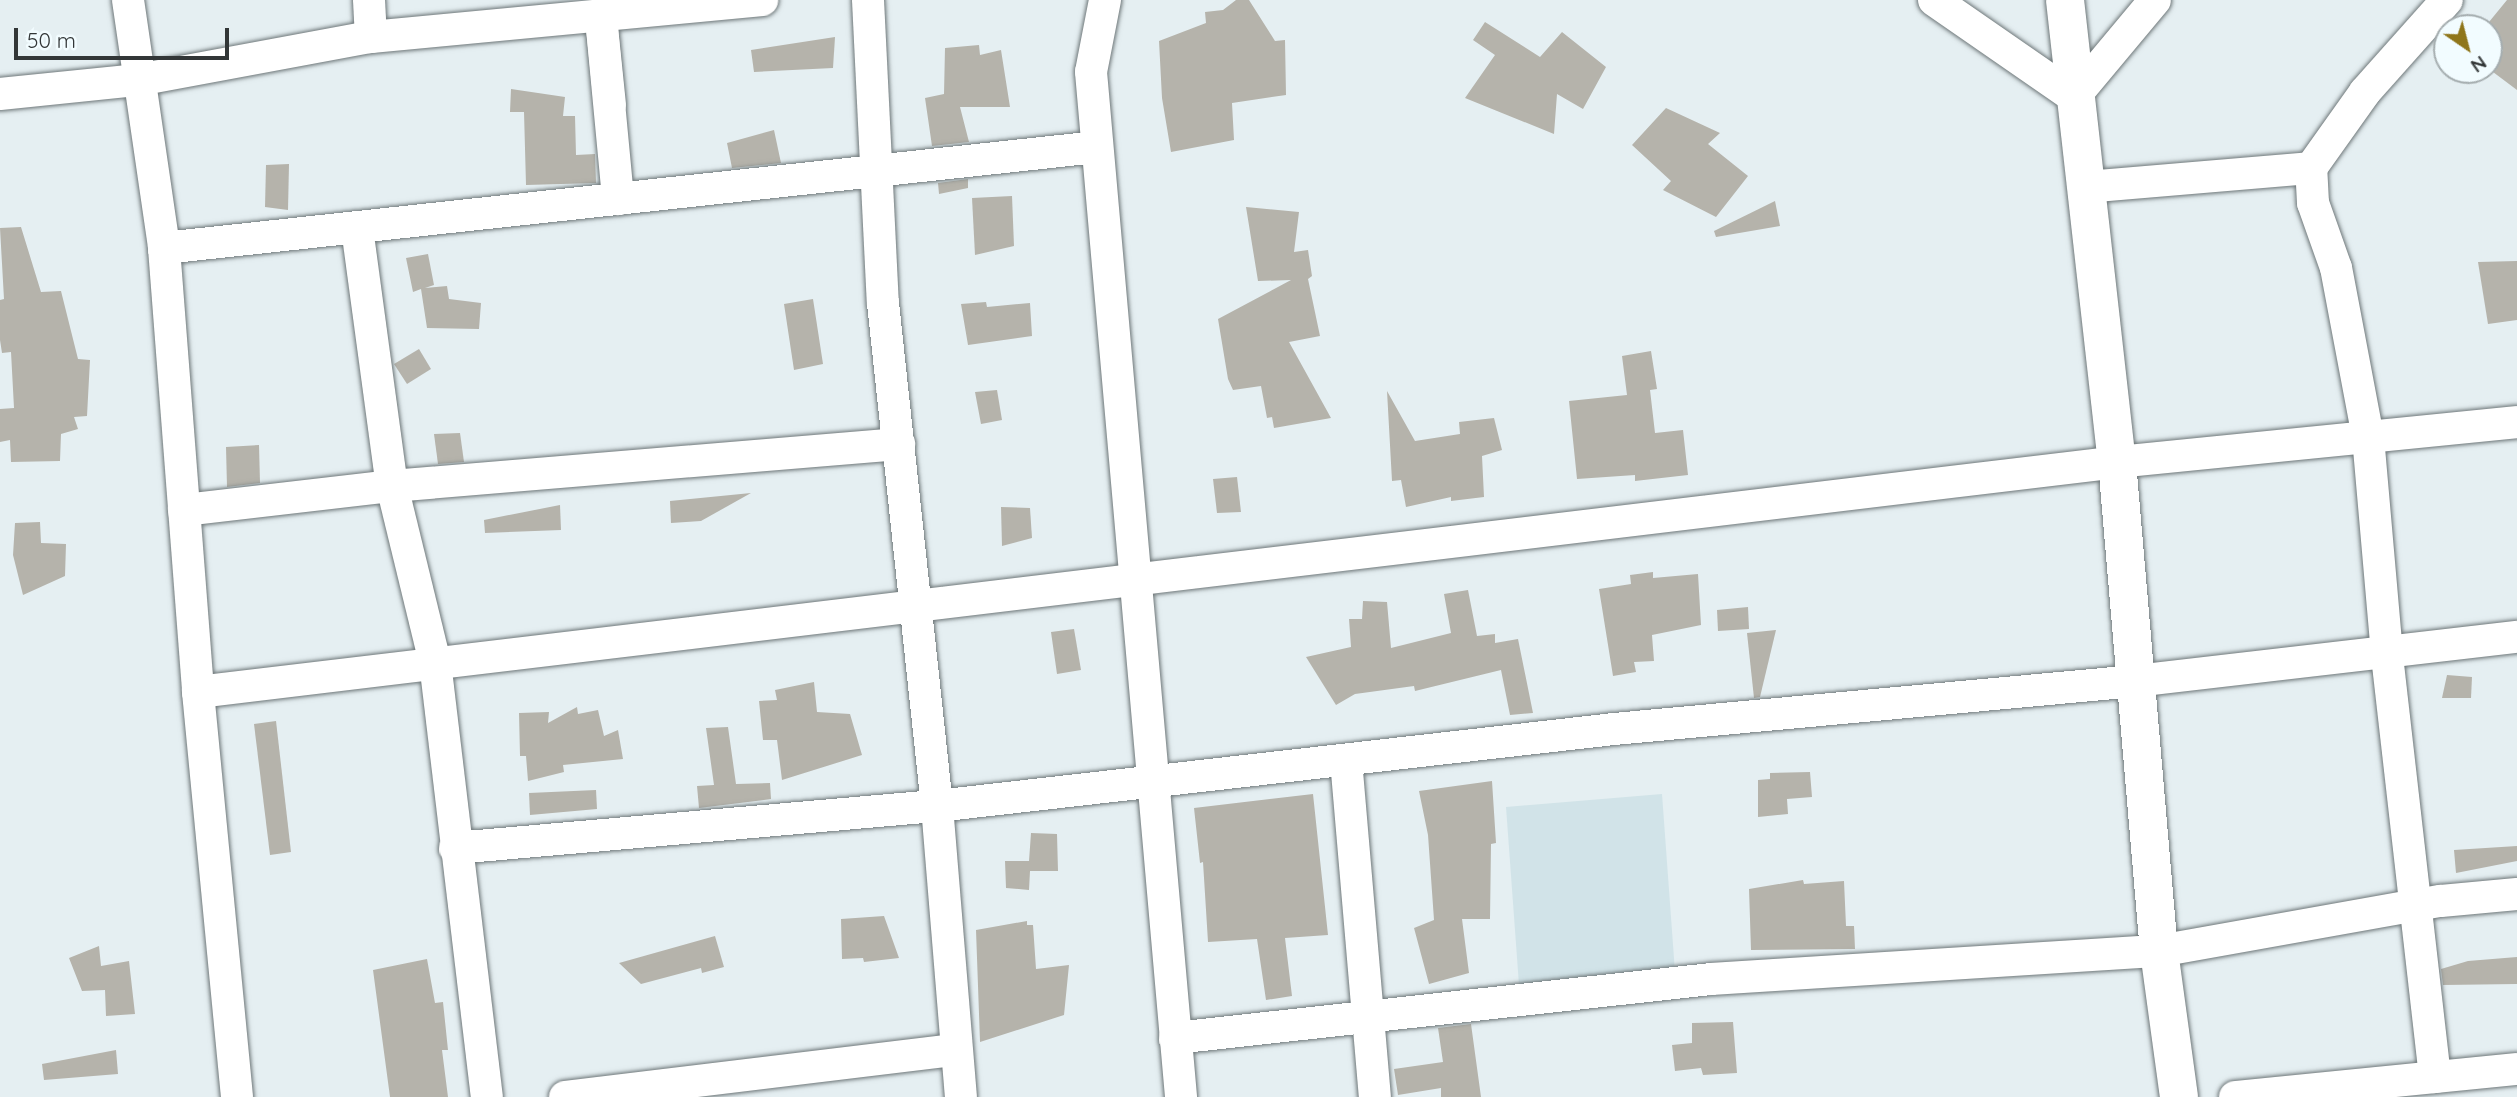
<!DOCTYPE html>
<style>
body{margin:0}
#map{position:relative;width:2517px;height:1097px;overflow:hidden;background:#e5eff2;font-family:Quicksand,sans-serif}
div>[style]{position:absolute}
.built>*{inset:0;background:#d1e3e8}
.building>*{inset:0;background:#b5b3ab}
.roads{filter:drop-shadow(0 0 2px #6e7779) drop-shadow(0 0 2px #6e7779)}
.minor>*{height:32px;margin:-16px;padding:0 16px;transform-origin:16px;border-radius:16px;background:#fff}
.primary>*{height:38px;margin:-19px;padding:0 19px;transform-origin:19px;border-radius:19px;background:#fff}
span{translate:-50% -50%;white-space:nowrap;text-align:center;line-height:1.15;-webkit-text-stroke:5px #f2fcff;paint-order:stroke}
.north{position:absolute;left:2433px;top:14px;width:70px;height:70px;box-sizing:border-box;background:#f2fcff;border:2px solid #a5adaf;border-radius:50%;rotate:145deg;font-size:19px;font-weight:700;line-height:28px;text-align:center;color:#323637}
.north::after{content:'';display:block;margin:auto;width:24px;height:32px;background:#8f761b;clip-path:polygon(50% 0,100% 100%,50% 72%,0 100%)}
.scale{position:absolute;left:14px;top:28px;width:215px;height:32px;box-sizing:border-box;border:4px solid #323637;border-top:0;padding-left:9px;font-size:21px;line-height:24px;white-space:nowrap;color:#323637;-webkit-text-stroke:5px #f2fcff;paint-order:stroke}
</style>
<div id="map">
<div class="built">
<i style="clip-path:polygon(1662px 794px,1675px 972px,1519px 985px,1506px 807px)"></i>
</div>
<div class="building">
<i style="clip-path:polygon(1236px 0,1249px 0,1275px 41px,1285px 40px,1286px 95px,1232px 103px,1234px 140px,1171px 152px,1162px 98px,1159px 41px,1206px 23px,1205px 12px,1223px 10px)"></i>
<i style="clip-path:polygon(2507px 0,2517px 0,2517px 90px,2489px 69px,2503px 50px,2489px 43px,2489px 22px)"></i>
<i style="clip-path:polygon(1485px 22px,1540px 57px,1562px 32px,1606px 67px,1583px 109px,1557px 94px,1554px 134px,1465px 98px,1495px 55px,1473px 40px)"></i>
<i style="clip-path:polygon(835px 37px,833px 68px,754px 72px,751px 50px)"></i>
<i style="clip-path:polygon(979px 45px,980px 55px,1001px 50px,1010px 107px,960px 107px,969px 142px,932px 146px,925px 98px,944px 94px,945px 48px)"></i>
<i style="clip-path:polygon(511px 89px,565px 97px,563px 116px,575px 116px,576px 155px,595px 154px,596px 183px,526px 185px,524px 112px,510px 112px)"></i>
<i style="clip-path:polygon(1666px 108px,1720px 133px,1708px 144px,1748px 176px,1716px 217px,1663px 190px,1671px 181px,1632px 145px)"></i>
<i style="clip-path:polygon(774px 130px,781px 163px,732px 168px,727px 143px)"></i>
<i style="clip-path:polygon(289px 164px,288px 210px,265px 207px,266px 165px)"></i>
<i style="clip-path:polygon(968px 179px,968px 188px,939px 194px,938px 183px)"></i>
<i style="clip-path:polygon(1012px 196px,1014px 246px,975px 255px,972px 198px)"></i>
<i style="clip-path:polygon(1775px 201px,1780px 226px,1716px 237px,1714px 231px)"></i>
<i style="clip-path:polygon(1246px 207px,1299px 212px,1294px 252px,1308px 250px,1312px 276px,1308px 279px,1320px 336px,1289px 342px,1331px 418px,1274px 428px,1272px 417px,1267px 418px,1261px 386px,1233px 390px,1228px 379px,1218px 319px,1291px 280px,1258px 281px)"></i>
<i style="clip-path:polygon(21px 227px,41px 292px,61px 291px,78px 359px,90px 360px,87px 416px,74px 417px,78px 429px,61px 434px,60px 461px,11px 462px,10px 440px,0 442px,0 409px,14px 408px,11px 352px,2px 353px,0 340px,0 300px,4px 299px,0 228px)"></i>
<i style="clip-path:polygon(428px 254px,434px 285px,425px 288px,447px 286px,449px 299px,481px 303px,479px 329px,427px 328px,421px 289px,413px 292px,406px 258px)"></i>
<i style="clip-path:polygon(2517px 261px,2517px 320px,2488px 324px,2478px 262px)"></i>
<i style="clip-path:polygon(813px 299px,823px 364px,794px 370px,784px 304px)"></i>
<i style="clip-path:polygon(986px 302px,987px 307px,1030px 303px,1032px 336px,968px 345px,961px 304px)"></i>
<i style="clip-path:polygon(419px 349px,431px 369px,407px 384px,394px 364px)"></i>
<i style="clip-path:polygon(1651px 351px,1657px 389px,1650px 390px,1655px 433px,1683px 430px,1688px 475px,1635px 481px,1635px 475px,1577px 479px,1569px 401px,1627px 395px,1622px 356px)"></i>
<i style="clip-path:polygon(997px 390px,1002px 420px,981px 424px,975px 392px)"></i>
<i style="clip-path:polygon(1387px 391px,1415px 441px,1460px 434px,1459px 422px,1494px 418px,1502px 450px,1482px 456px,1484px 497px,1451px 501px,1451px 497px,1406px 507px,1401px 480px,1392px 481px)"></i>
<i style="clip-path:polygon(460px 433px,464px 462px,438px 464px,434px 434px)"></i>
<i style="clip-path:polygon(259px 445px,260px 483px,227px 487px,226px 447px)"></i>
<i style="clip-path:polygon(1237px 477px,1241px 512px,1217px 513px,1213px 479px)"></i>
<i style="clip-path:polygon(751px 493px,701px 521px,671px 523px,670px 501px)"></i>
<i style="clip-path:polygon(560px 505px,561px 530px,485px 533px,484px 520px)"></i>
<i style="clip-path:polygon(1001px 507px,1030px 508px,1032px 538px,1002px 546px)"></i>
<i style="clip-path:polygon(40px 522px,41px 543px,66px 544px,65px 576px,23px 595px,13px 555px,15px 523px)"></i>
<i style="clip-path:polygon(1653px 572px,1653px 578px,1698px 574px,1701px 625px,1652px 635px,1654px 661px,1634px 662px,1636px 672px,1613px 676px,1599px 589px,1631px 584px,1630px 575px)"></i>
<i style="clip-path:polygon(1468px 590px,1477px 636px,1495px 634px,1495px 643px,1518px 639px,1533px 713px,1510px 715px,1501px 670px,1415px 691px,1414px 686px,1355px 694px,1336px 705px,1306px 657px,1351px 647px,1349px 619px,1362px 619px,1363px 601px,1387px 602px,1391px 648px,1451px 633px,1444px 594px)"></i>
<i style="clip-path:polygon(1748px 607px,1749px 629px,1718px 631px,1717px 610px)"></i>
<i style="clip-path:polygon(1074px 629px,1081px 670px,1057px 674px,1051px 632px)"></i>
<i style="clip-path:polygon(1776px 630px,1760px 697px,1754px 698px,1747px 633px)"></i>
<i style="clip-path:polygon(2447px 675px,2472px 677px,2471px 698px,2442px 698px)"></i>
<i style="clip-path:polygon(814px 682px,817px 712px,850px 714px,862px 755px,782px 780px,777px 740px,763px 740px,759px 701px,777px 700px,775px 690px)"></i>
<i style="clip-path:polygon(577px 707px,578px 714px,598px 710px,604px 736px,618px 730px,623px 759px,563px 765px,564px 772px,528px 781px,526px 756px,520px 756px,519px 713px,549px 712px,548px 723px)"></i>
<i style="clip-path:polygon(276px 721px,291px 852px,270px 855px,254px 724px)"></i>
<i style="clip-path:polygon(728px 727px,736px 784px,770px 783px,771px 799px,699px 808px,697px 786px,714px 785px,706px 728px)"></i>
<i style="clip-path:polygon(1810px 772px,1812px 797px,1787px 799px,1788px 814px,1758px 817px,1758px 780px,1770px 779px,1770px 773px)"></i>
<i style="clip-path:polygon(1492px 781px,1496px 843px,1491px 844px,1490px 919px,1462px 919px,1469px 973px,1429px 984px,1414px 928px,1434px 920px,1428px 835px,1419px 791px)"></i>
<i style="clip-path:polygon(596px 790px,597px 809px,530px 815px,529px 793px)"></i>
<i style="clip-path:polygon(1313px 794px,1328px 935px,1285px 938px,1292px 996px,1266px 1000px,1257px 939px,1208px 942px,1203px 862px,1200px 863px,1194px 808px)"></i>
<i style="clip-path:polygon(1031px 833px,1057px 834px,1058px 871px,1030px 871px,1029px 890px,1006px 888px,1005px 861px,1029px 861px)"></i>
<i style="clip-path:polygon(2517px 846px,2517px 861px,2456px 873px,2454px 850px)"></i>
<i style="clip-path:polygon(1803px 880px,1804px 884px,1844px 881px,1846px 926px,1854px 926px,1855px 949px,1751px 950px,1749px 889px)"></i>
<i style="clip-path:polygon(884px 916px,899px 958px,864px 962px,863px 958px,842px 959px,841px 919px)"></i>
<i style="clip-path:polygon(1027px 921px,1027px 925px,1033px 925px,1036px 969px,1069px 965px,1064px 1015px,980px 1042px,976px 930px)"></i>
<i style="clip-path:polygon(715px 936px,724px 967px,702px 973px,701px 968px,641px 984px,619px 963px)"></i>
<i style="clip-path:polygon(99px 946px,101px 966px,129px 961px,135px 1014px,106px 1016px,105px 990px,82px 991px,69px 958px)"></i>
<i style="clip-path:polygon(2517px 957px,2517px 984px,2443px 985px,2441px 969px,2468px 961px)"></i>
<i style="clip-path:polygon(427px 959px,435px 1003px,443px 1002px,448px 1050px,442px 1050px,448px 1097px,390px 1097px,373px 970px)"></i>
<i style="clip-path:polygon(1733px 1022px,1737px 1073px,1703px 1075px,1701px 1068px,1675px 1071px,1672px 1045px,1692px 1043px,1692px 1023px)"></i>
<i style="clip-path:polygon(1471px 1024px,1481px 1097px,1441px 1097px,1441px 1088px,1398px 1095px,1394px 1069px,1443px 1062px,1438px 1028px)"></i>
<i style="clip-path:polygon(116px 1050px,118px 1074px,44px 1080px,42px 1064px)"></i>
</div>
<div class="roads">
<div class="minor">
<i style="left:128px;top:0;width:251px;rotate:81.7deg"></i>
<i style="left:164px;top:248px;width:445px;rotate:85.6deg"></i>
<i style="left:198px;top:692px;width:407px;rotate:84.5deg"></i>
<i style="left:369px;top:0;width:37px;rotate:87deg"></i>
<i style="left:868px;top:0;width:303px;rotate:87.2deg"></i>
<i style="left:883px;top:303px;width:506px;rotate:83.87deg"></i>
<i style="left:937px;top:806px;width:292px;rotate:85.3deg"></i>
<i style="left:1105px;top:0;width:73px;rotate:101deg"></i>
<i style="left:1091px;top:72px;width:1029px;rotate:84.98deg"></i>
<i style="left:1934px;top:0;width:170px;rotate:34.7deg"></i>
<i style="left:2074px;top:97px;width:126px;rotate:-50.1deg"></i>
<i style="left:0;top:94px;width:139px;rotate:-5.8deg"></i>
<i style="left:138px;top:80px;width:237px;rotate:-10.5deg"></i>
<i style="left:371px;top:37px;width:393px;rotate:-5.4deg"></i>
<i style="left:610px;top:105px;width:87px;rotate:-95.9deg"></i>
<i style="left:601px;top:18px;width:182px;rotate:84.6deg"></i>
<i style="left:2085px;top:187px;width:227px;rotate:-4.8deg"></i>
<i style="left:357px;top:228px;width:260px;rotate:82.3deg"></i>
<i style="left:392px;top:486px;width:181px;rotate:76.3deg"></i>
<i style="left:435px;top:662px;width:438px;rotate:83.2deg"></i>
<i style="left:164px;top:248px;width:938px;rotate:-6.18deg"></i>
<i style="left:184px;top:510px;width:209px;rotate:-6.6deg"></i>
<i style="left:392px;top:486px;width:509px;rotate:-4.74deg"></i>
<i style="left:198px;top:692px;width:1933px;rotate:-6.83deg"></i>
<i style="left:2117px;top:462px;width:402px;rotate:-5.7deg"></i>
<i style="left:1346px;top:760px;width:338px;rotate:85.1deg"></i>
<i style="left:455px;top:848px;width:484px;rotate:-5deg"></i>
<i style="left:937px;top:806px;width:681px;rotate:-6.49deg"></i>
<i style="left:1614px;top:729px;width:523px;rotate:-5.26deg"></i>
<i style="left:2135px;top:681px;width:385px;rotate:-6.6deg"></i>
<i style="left:1175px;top:1038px;width:539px;rotate:-6.28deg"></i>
<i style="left:1711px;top:979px;width:449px;rotate:-3.6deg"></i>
<i style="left:2159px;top:951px;width:286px;rotate:-10.1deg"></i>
<i style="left:2441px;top:901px;width:76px;rotate:-5.3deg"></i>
<i style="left:2435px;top:1077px;width:426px;rotate:-96.5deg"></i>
<i style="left:2387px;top:654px;width:218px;rotate:-95deg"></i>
<i style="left:2368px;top:437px;width:172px;rotate:-100.7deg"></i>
<i style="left:2336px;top:268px;width:69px;rotate:-109.5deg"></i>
<i style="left:2313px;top:203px;width:35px;rotate:-93deg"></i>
<i style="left:2311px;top:168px;width:93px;rotate:-54.6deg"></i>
<i style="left:2365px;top:92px;width:123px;rotate:-48.3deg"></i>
<i style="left:565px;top:1097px;width:393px;rotate:-6.9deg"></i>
<i style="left:2235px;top:1097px;width:283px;rotate:-5.7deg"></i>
</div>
<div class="primary">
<i style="left:2065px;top:0;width:465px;rotate:83.6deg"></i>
<i style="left:2117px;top:462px;width:491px;rotate:85.1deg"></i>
<i style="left:2159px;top:951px;width:147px;rotate:82.2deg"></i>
</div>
</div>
<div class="north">N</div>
<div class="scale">50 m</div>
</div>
